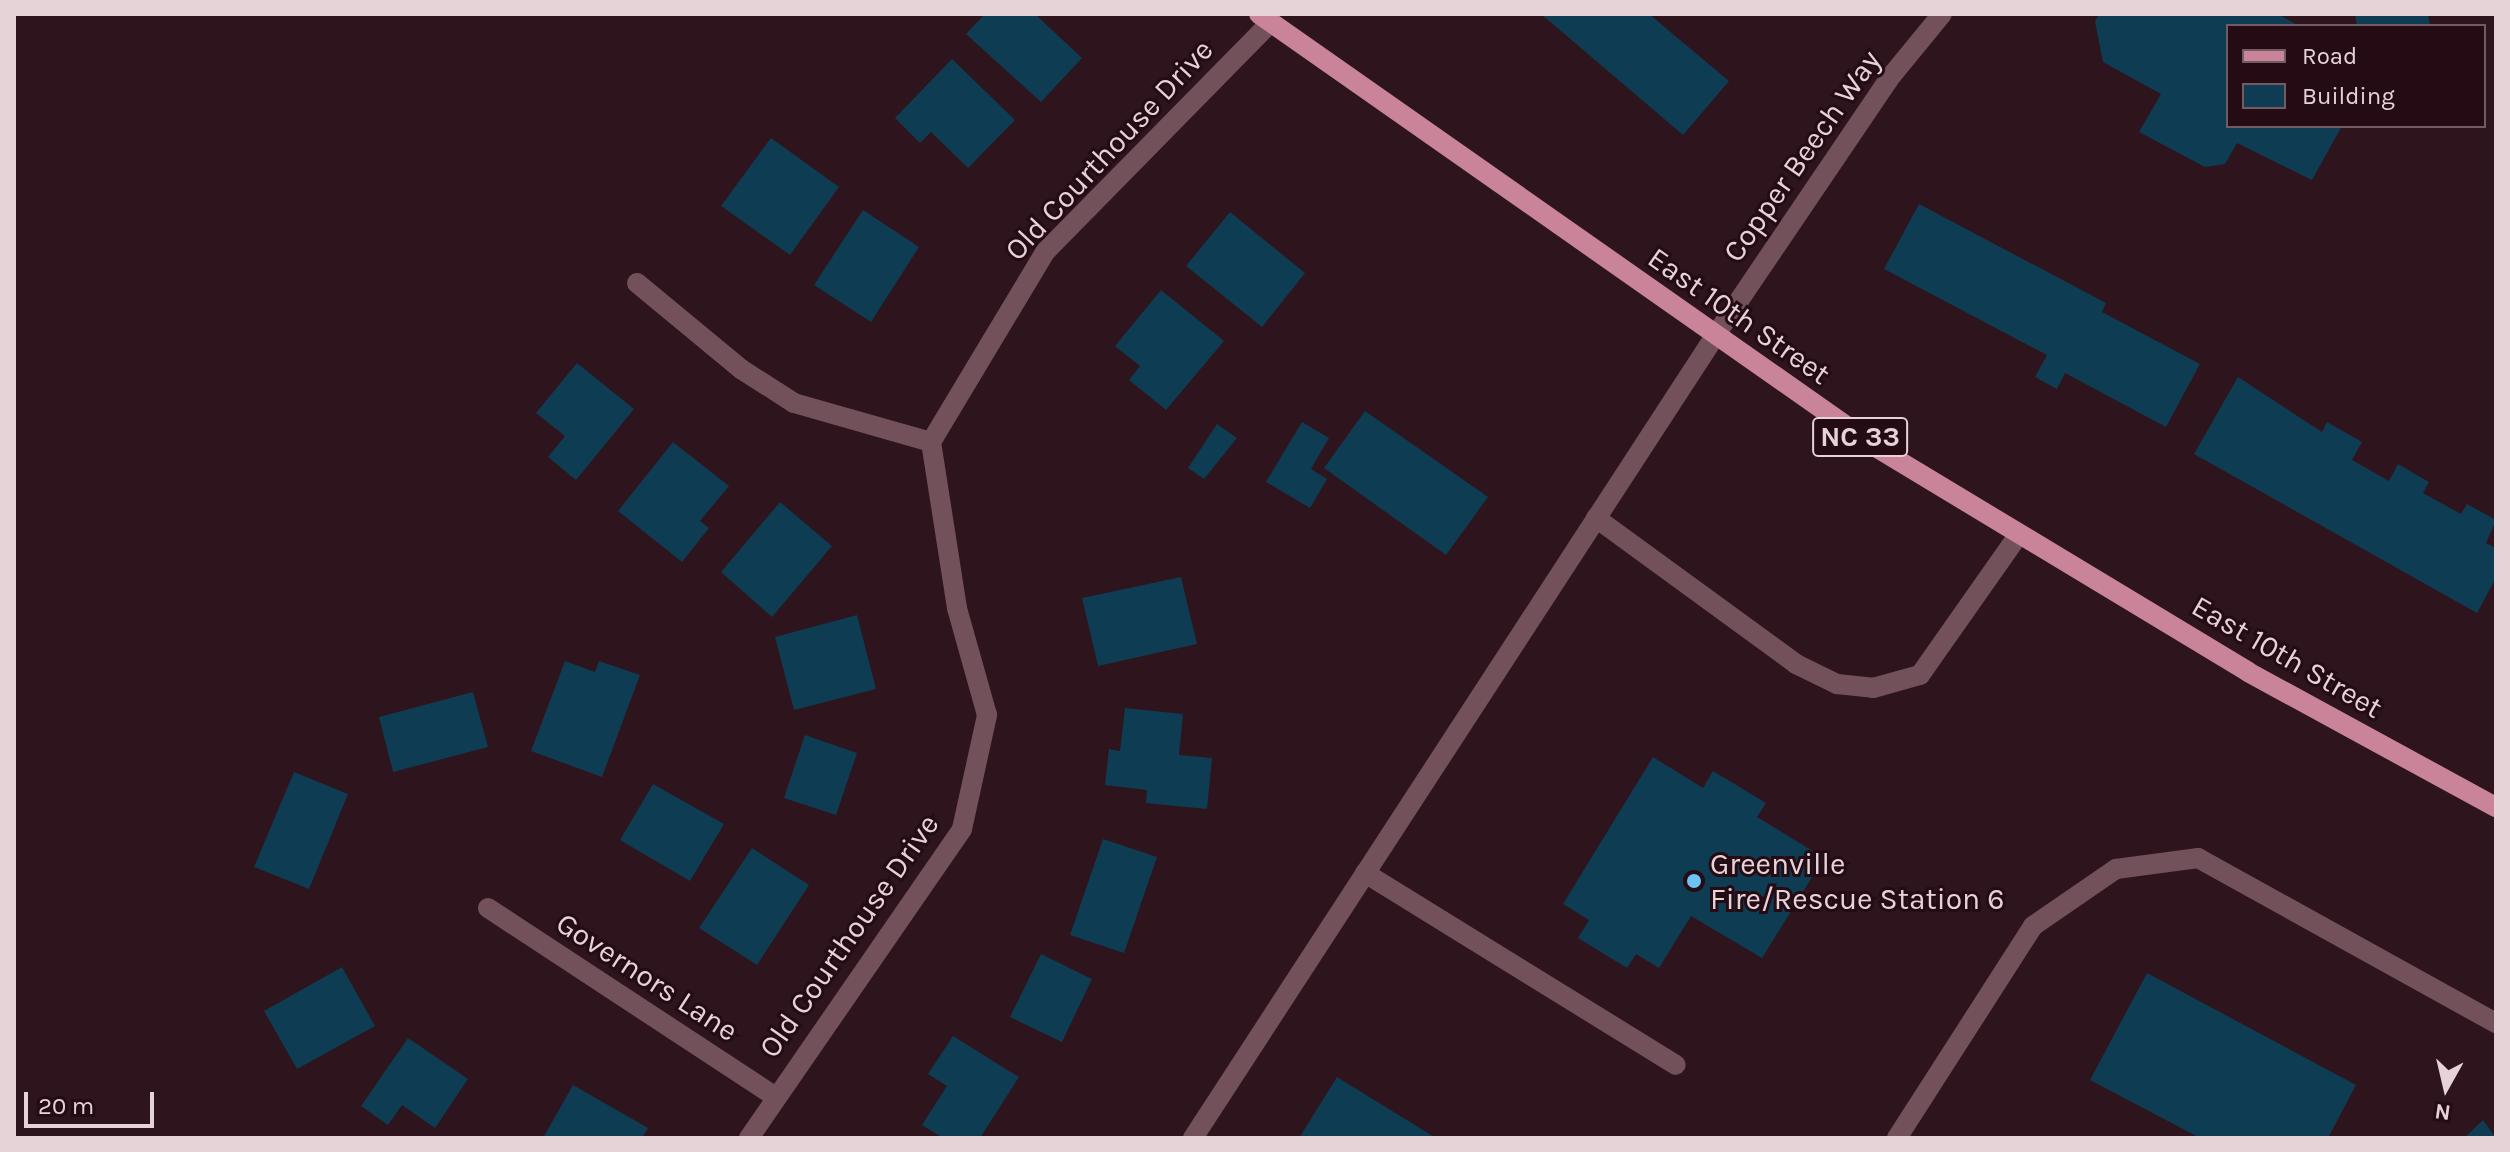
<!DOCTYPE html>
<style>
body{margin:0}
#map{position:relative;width:2510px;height:1152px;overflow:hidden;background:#2e141d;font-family:Karla,sans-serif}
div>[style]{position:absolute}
.building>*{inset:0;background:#0e3c52}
.minor>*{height:20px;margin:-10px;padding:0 10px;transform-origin:10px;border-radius:10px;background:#73515b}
.major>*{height:20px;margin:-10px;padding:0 10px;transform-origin:10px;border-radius:10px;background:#c98499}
.dots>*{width:22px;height:22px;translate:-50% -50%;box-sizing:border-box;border:4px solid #240b14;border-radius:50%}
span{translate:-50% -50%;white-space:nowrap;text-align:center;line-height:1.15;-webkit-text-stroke:6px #240b14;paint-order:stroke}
.shield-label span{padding:2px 6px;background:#240b14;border:2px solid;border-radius:6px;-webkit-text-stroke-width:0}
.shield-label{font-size:28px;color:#e6d3d8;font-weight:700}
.street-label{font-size:30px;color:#e6d3d8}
.poi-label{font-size:30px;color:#e6d3d8}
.left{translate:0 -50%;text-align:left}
.frame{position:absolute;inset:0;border:16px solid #e6d3d8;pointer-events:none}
.legend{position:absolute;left:2226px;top:24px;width:260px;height:104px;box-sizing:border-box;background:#240b14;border:2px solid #725b62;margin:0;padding:10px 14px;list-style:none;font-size:24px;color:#e6d3d8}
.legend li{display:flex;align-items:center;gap:16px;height:40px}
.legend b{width:40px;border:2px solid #725b62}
.north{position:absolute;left:2406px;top:1048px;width:80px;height:80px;-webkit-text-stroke:6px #240b14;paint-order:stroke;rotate:188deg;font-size:22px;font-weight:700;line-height:32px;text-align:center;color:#e6d3d8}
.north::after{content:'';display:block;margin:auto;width:28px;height:36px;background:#e6d3d8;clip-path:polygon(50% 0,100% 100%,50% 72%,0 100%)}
.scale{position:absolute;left:24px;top:1092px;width:130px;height:36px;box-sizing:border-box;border:4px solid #e6d3d8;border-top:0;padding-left:10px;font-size:24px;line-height:28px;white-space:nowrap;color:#e6d3d8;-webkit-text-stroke:6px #240b14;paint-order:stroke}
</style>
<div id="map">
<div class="building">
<i style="clip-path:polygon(985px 14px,1035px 14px,1082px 58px,1041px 102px,966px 34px)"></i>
<i style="clip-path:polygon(1541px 14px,1649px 14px,1729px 81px,1683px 135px)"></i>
<i style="clip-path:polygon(2099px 14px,2278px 14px,2299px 26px,2228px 26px,2228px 126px,2342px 126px,2312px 180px,2237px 143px,2225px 164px,2205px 167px,2139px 132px,2161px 94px,2103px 62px,2095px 22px)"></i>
<i style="clip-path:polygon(2355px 14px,2428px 14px,2430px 26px,2357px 26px)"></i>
<i style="clip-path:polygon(952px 59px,1015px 120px,968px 168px,931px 132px,920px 143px,895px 118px)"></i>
<i style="clip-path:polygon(771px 138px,839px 187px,790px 255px,721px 206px)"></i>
<i style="clip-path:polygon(1919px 204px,2106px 303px,2102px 312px,2200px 364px,2166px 427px,2065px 373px,2057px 389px,2035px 377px,2047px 355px,1884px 269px)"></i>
<i style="clip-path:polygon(863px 210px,919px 247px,871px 322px,814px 285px)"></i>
<i style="clip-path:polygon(1230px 212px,1305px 273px,1262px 327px,1186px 266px)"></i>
<i style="clip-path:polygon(1161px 290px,1224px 341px,1166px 410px,1129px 380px,1140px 366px,1115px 346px)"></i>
<i style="clip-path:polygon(577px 363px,634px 409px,576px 480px,548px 457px,565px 436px,536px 413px)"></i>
<i style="clip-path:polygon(2238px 377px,2322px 432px,2327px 422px,2362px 442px,2352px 460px,2389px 481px,2398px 464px,2429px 482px,2423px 493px,2461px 514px,2467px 504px,2496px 520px,2486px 543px,2496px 548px,2496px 578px,2477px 613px,2194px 454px)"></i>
<i style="clip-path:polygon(1365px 411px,1488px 497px,1446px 555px,1324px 468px)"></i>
<i style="clip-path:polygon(1302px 422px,1329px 438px,1311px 469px,1327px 479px,1310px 508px,1266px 482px)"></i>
<i style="clip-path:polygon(1217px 424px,1237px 438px,1204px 479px,1188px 468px)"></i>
<i style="clip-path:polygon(673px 442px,729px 486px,700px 521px,709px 528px,682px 562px,618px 511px)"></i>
<i style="clip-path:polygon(780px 502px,832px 546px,772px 617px,721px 572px)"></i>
<i style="clip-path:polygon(1181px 577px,1197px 644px,1098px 666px,1082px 598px)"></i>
<i style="clip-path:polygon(857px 615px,876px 689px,794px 710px,775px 637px)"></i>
<i style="clip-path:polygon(565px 661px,595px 672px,599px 661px,640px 675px,602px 777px,531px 751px)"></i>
<i style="clip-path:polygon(473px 692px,488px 747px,393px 772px,379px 717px)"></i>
<i style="clip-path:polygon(1125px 708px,1183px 714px,1179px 755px,1212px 758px,1207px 809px,1146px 803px,1147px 790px,1105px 785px,1109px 749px,1120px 751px)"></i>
<i style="clip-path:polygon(805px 735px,857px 753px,836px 815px,784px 798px)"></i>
<i style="clip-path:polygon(1653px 757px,1703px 788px,1713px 771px,1766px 803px,1757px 817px,1824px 858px,1762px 958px,1691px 916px,1659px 968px,1636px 954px,1627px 968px,1578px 938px,1589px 920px,1563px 904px)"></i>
<i style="clip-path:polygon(294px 772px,348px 794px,309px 889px,254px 867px)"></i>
<i style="clip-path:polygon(653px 784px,724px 824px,690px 881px,620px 840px)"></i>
<i style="clip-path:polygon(1103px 839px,1157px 857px,1124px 953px,1070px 935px)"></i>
<i style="clip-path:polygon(752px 848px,809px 885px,757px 965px,699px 928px)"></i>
<i style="clip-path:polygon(1041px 954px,1092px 979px,1062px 1042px,1010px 1017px)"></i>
<i style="clip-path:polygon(342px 967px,375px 1026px,297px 1069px,264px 1011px)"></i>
<i style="clip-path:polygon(2147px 973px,2356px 1085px,2328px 1138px,2200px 1138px,2090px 1080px)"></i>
<i style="clip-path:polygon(953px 1036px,1019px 1077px,980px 1138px,943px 1138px,922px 1125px,947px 1086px,928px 1074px)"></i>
<i style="clip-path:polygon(408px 1038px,468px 1079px,435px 1128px,402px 1105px,388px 1125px,361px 1106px)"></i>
<i style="clip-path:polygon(1337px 1077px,1436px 1138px,1299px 1138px)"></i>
<i style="clip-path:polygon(573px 1085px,648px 1128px,642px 1138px,543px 1138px)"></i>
<i style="clip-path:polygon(2483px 1120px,2496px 1138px,2464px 1138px)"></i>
</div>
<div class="minor">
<i style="left:637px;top:283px;width:135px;rotate:39.6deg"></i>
<i style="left:741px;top:369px;width:63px;rotate:32.7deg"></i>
<i style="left:794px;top:403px;width:142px;rotate:15.9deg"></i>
<i style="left:1596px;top:518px;width:248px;rotate:36.1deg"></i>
<i style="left:1796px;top:664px;width:46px;rotate:26deg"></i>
<i style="left:1837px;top:684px;width:36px;rotate:6deg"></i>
<i style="left:1873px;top:688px;width:49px;rotate:-15.5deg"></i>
<i style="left:1920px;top:675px;width:172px;rotate:-54.9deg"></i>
<i style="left:1365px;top:873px;width:365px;rotate:31.7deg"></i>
<i style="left:488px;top:908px;width:342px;rotate:33.3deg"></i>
<i style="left:749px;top:1138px;width:375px;rotate:-55.4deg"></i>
<i style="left:962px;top:829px;width:117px;rotate:-77.6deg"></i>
<i style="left:987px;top:715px;width:111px;rotate:-105.7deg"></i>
<i style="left:957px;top:608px;width:168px;rotate:-98.9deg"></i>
<i style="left:931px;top:442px;width:222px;rotate:-59deg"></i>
<i style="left:1045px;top:252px;width:318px;rotate:-45.5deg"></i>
<i style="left:1193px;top:1138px;width:957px;rotate:-56.94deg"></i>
<i style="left:1715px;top:336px;width:309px;rotate:-55.9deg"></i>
<i style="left:1888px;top:80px;width:85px;rotate:-50.7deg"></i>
<i style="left:1897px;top:1138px;width:252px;rotate:-57.3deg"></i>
<i style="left:2033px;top:926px;width:101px;rotate:-34.5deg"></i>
<i style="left:2116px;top:869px;width:83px;rotate:-7.6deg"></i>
<i style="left:2198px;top:858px;width:341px;rotate:29deg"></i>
</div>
<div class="major">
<i style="left:1259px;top:14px;width:757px;rotate:35.05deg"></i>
<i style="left:1879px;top:449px;width:431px;rotate:31.1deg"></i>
<i style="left:2248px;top:672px;width:282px;rotate:28.6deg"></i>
</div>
<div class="dots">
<i style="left:1694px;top:881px;background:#6cc3f2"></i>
</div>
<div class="shield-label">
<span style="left:1860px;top:437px">NC 33</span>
</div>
<div class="street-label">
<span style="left:1109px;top:150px;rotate:-47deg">Old Courthouse Drive</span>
<span style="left:1802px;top:156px;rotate:-55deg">Copper Beech Way</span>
<span style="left:1739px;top:316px;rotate:35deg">East 10th Street</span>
<span style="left:2287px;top:657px;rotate:30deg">East 10th Street</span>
<span style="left:849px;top:936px;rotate:-55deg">Old Courthouse Drive</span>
<span style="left:647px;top:977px;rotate:33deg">Governors Lane</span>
</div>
<div class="poi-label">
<span class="left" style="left:1710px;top:881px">Greenville<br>Fire/Rescue Station 6</span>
</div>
<div class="frame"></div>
<ul class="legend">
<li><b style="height:10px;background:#c98499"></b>Road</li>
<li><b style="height:22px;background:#0e3c52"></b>Building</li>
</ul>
<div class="north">N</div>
<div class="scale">20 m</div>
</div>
